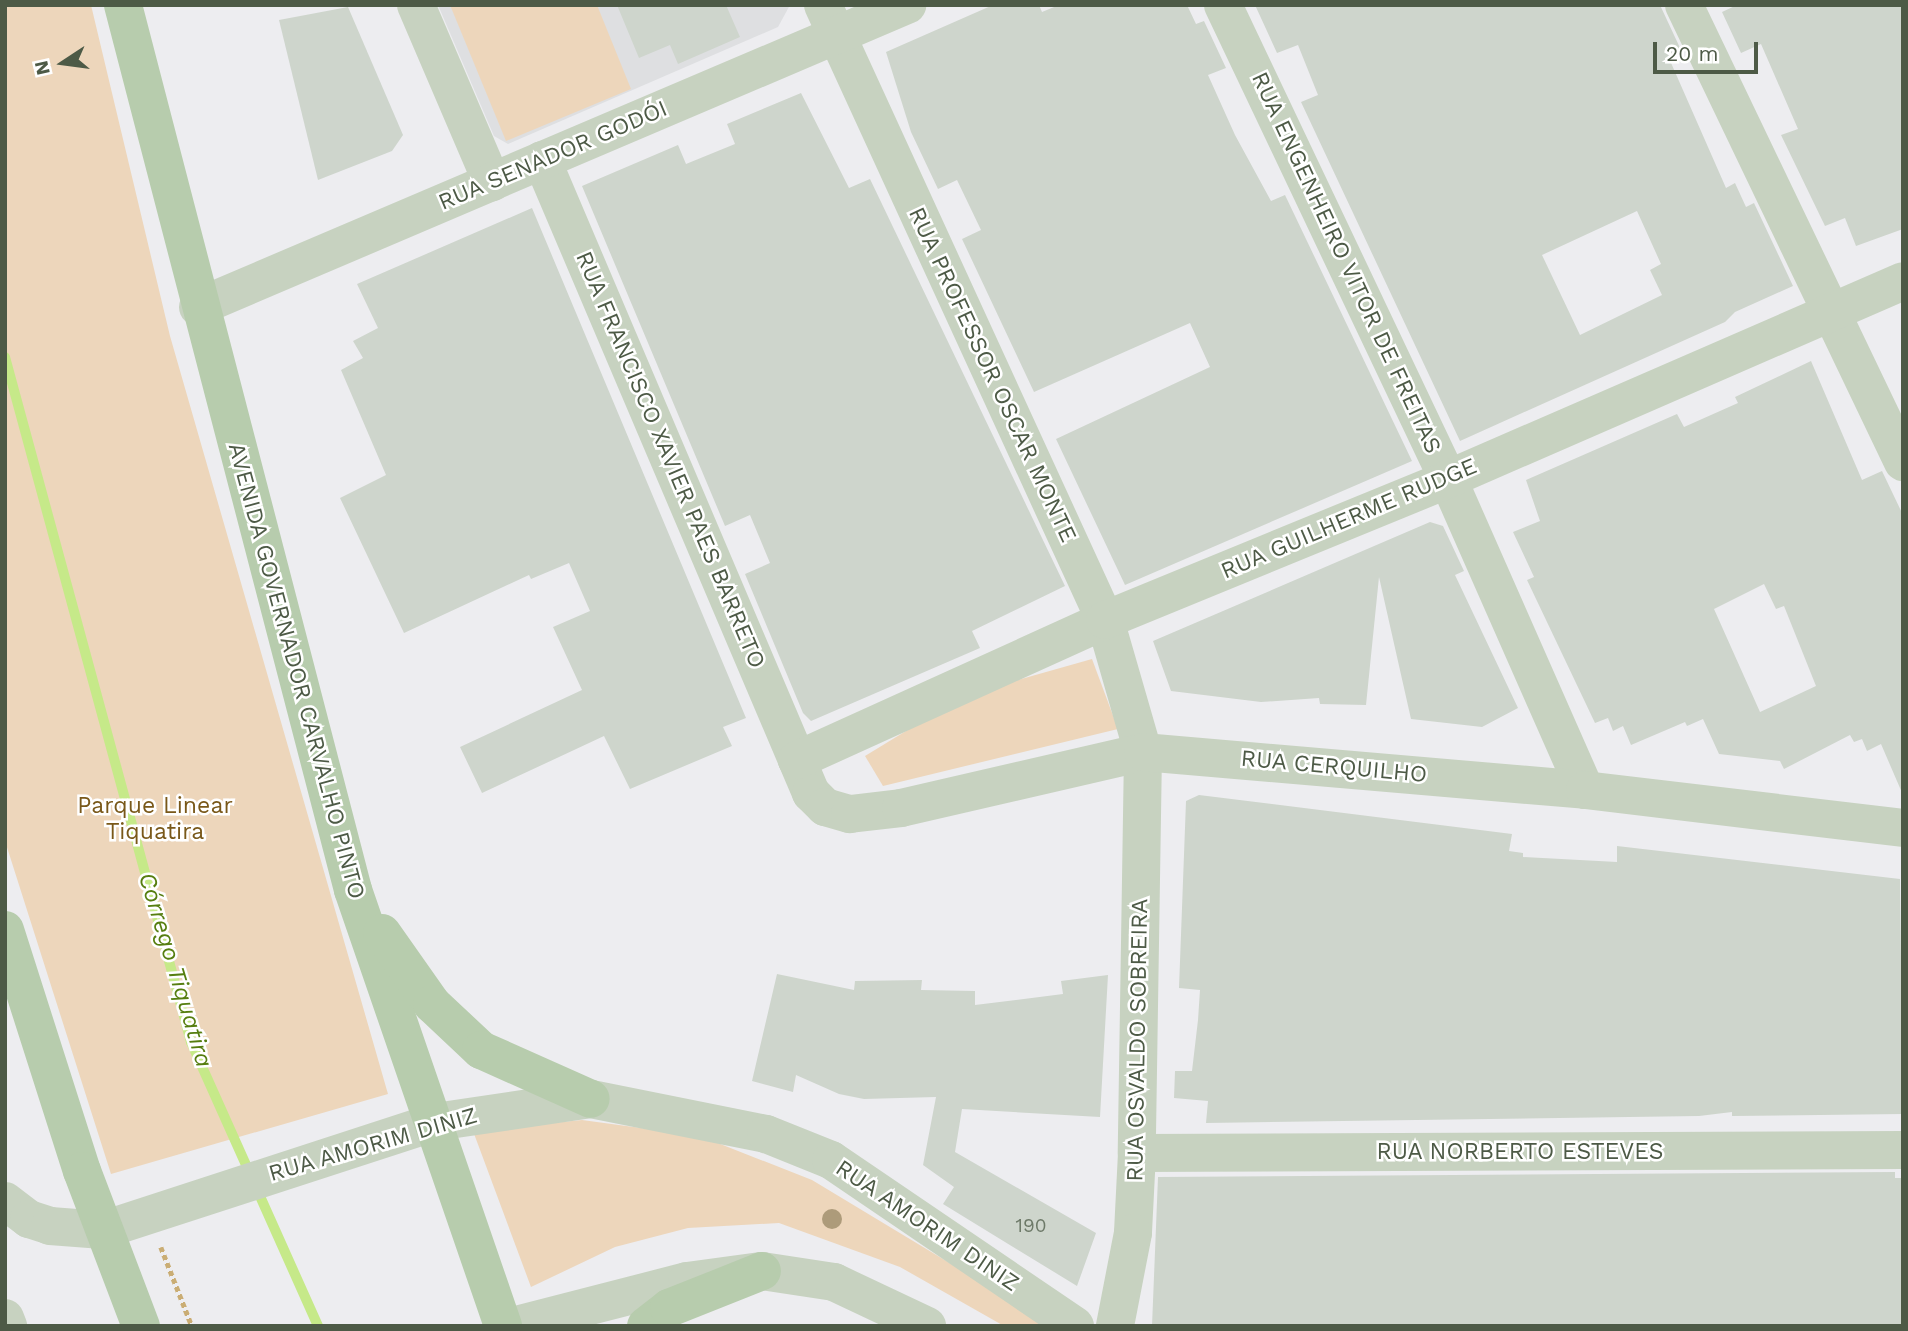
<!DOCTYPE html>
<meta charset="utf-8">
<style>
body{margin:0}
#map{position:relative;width:1908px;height:1331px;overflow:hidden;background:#ededf0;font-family:"Work Sans",sans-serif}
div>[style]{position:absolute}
.education>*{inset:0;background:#dedfe1}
.green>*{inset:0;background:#edd6bb}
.stream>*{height:10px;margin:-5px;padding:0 5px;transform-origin:5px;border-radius:5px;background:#c6e989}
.building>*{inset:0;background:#ced5cc}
.path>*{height:4.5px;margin-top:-2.25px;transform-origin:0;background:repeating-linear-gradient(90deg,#caad74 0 5px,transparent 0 8.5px)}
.minor>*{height:38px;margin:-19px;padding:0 19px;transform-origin:19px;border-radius:19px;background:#c7d2c0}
.major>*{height:38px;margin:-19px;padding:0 19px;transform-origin:19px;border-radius:19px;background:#b7ccad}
.trees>*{width:20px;height:20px;margin:-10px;border-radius:50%;background:#ad9b7a}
span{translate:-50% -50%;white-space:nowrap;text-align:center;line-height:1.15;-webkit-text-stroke:5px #fff;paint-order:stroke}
.number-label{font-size:19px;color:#6d7968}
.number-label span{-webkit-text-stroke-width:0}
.street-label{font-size:23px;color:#4d5a46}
.park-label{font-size:23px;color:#795819}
.water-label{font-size:24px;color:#567e10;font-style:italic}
.frame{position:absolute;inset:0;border:7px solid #4d5a46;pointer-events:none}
.north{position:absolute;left:28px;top:28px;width:70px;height:70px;-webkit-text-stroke:5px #fff;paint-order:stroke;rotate:257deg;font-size:19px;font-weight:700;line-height:28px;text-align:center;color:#4d5a46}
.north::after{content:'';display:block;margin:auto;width:24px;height:32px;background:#4d5a46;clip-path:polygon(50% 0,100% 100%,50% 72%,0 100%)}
.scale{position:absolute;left:1653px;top:42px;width:105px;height:32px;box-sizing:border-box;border:4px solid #4d5a46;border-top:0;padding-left:9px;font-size:21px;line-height:24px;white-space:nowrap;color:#4d5a46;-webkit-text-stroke:5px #fff;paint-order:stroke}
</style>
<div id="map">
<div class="education">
<i style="clip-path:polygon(438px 5px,790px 5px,778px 27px,508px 144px,494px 136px)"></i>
</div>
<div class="green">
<i style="clip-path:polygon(5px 5px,91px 5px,170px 336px,388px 1094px,111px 1174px,5px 841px)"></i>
<i style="clip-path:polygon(450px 5px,597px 5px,631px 89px,506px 141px)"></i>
<i style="clip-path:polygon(1092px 659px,1118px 729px,883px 786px,865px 756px,965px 695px)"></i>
<i style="clip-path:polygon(582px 1120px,700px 1136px,812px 1180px,1054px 1326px,1004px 1326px,900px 1267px,779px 1223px,688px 1228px,615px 1247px,531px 1287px,473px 1131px)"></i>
</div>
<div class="stream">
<i style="left:5px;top:357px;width:710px;rotate:74.81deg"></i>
<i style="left:191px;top:1042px;width:311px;rotate:65.9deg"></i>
</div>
<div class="building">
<i style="clip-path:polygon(617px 5px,726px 5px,740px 37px,678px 64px,670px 45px,639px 58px)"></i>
<i style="clip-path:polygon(993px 5px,1039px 5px,1042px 12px,1059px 5px,1187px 5px,1196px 24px,1204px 21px,1226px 68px,1208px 75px,1235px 135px,1271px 201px,1285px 195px,1412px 461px,1125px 585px,1056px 439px,1210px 367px,1190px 323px,1034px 392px,962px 239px,981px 230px,957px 180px,938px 189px,911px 132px,886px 52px)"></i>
<i style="clip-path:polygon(evenodd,1255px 5px,1660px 5px,1681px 50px,1668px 56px,1726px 188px,1735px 183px,1746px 207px,1754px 203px,1793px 286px,1735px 312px,1725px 322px,1460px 441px,1301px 102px,1318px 95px,1298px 45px,1277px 53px,1255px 5px,1637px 211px,1661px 264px,1650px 270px,1662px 295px,1580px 335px,1542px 255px,1637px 211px)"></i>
<i style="clip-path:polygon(1737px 5px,1903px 5px,1903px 229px,1856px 246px,1845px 218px,1825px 226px,1781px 135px,1798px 129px,1761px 44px,1741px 53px,1722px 12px)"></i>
<i style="clip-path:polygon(348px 7px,403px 135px,392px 151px,318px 180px,279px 20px)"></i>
<i style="clip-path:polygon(801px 93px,849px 188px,870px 179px,1065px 586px,972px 631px,980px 648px,811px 721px,803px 713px,745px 574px,770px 563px,750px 515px,725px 526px,582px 186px,678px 145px,686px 164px,735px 144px,727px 124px)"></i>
<i style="clip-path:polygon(532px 208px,746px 718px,723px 727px,732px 746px,630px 789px,604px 736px,482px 793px,460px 747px,582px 690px,553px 627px,590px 611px,569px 563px,531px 579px,529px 575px,404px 633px,340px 498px,386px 475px,341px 370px,363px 358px,353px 341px,378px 328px,357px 284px)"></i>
<i style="clip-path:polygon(evenodd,1811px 361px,1862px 480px,1882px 471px,1903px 515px,1903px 795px,1881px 744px,1867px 751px,1862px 739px,1854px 742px,1850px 735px,1784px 769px,1780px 761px,1719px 754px,1703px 719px,1687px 726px,1685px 722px,1631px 745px,1623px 726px,1613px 731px,1608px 718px,1595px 723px,1527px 580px,1534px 577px,1513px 532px,1540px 521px,1526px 480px,1677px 414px,1684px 427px,1738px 403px,1735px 397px,1811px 361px,1764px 584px,1776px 609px,1784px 606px,1816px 686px,1760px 712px,1714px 609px,1764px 584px)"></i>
<i style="clip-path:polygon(1430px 522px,1443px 526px,1464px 571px,1455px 575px,1518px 708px,1482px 727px,1411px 719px,1379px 577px,1366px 705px,1320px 704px,1319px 698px,1261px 702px,1171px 691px,1153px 641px)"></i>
<i style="clip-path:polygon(1199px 795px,1512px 834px,1509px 851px,1523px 853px,1523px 857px,1617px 862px,1617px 846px,1900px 879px,1903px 1114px,1732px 1116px,1732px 1112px,1699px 1116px,1206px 1123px,1208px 1101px,1174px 1098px,1175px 1071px,1192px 1071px,1198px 1020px,1200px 990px,1179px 988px,1186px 801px)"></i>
<i style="clip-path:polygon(777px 974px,854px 990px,855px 981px,922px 980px,921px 990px,975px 991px,975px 1005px,1063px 994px,1061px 981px,1108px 975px,1100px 1117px,962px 1109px,955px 1152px,1096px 1233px,1077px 1286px,943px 1204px,954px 1187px,923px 1165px,936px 1097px,864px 1099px,839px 1094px,796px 1075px,793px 1092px,752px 1081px)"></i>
<i style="clip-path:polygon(1895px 1172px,1895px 1178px,1903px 1178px,1903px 1326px,1152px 1326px,1158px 1177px)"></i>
</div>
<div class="path">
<i style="left:161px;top:1247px;width:85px;rotate:68.6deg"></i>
</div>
<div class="minor">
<i style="left:416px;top:5px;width:193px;rotate:66.8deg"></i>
<i style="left:823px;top:5px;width:677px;rotate:65.37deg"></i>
<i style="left:1105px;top:620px;width:137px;rotate:73.9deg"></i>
<i style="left:1143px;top:752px;width:401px;rotate:90.9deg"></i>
<i style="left:1137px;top:1153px;width:80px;rotate:92.9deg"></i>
<i style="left:1133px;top:1233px;width:95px;rotate:101deg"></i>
<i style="left:1223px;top:5px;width:525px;rotate:64.61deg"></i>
<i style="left:1448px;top:479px;width:340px;rotate:66.2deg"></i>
<i style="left:1684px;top:5px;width:507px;rotate:64.4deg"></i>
<i style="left:542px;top:160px;width:652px;rotate:66.97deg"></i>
<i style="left:797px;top:760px;width:36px;rotate:67deg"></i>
<i style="left:811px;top:793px;width:20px;rotate:45deg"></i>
<i style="left:825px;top:807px;width:26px;rotate:16deg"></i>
<i style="left:850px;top:814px;width:51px;rotate:-6.7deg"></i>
<i style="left:901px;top:808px;width:248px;rotate:-13deg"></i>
<i style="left:1143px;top:752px;width:444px;rotate:4.9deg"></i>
<i style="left:1585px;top:790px;width:320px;rotate:6.8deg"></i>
<i style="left:198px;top:307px;width:771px;rotate:-23.07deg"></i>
<i style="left:797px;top:760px;width:338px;rotate:-24.4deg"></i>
<i style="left:1105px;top:620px;width:371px;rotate:-22.3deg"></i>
<i style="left:1448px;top:479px;width:496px;rotate:-23.5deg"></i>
<i style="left:1137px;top:1153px;width:766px;rotate:-0.22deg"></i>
<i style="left:5px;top:1201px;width:30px;rotate:37deg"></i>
<i style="left:29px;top:1219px;width:22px;rotate:18deg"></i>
<i style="left:50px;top:1226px;width:53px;rotate:4.3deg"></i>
<i style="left:103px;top:1230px;width:349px;rotate:-18deg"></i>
<i style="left:435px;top:1122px;width:158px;rotate:-8.4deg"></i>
<i style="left:591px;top:1099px;width:178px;rotate:11.3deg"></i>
<i style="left:766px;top:1134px;width:70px;rotate:21.8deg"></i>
<i style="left:831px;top:1160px;width:295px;rotate:34.2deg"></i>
<i style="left:5px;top:1318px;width:9px;rotate:69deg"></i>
<i style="left:512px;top:1326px;width:181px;rotate:-14.4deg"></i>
<i style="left:687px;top:1281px;width:76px;rotate:-7.6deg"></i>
<i style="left:762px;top:1271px;width:73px;rotate:8.7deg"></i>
<i style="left:834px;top:1282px;width:103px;rotate:25.3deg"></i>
</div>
<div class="major">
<i style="left:123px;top:5px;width:914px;rotate:75.43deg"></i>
<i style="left:353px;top:890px;width:461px;rotate:71deg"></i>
<i style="left:5px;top:930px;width:253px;rotate:72.3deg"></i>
<i style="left:82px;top:1171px;width:166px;rotate:69.2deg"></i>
<i style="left:382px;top:933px;width:87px;rotate:54.8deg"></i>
<i style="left:432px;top:1004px;width:67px;rotate:43.2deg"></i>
<i style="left:481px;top:1050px;width:120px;rotate:24deg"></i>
<i style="left:646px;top:1326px;width:29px;rotate:-38deg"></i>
<i style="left:669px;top:1308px;width:100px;rotate:-21.7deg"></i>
</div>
<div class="trees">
<i style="left:832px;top:1219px"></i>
</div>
<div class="number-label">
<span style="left:1031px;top:1226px">190</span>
</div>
<div class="street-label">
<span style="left:553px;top:156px;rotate:-23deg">RUA SENADOR GODÓI</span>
<span style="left:1346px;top:263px;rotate:65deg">RUA ENGENHEIRO VITOR DE FREITAS</span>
<span style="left:992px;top:375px;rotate:65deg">RUA PROFESSOR OSCAR MONTE</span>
<span style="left:670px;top:460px;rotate:67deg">RUA FRANCISCO XAVIER PAES BARRETO</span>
<span style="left:1349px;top:519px;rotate:-23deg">RUA GUILHERME RUDGE</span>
<span style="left:296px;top:671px;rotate:75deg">AVENIDA GOVERNADOR CARVALHO PINTO</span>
<span style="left:1334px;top:767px;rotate:5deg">RUA CERQUILHO</span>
<span style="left:1138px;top:1040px;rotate:-89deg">RUA OSVALDO SOBREIRA</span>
<span style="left:373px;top:1145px;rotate:-16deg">RUA AMORIM DINIZ</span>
<span style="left:1520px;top:1152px">RUA NORBERTO ESTEVES</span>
<span style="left:927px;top:1226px;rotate:34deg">RUA AMORIM DINIZ</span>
</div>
<div class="park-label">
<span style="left:155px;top:819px">Parque Linear<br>Tiquatira</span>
</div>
<div class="water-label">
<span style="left:175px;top:970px;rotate:73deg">Córrego Tiquatira</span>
</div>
<div class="frame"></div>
<div class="north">N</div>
<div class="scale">20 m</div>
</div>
